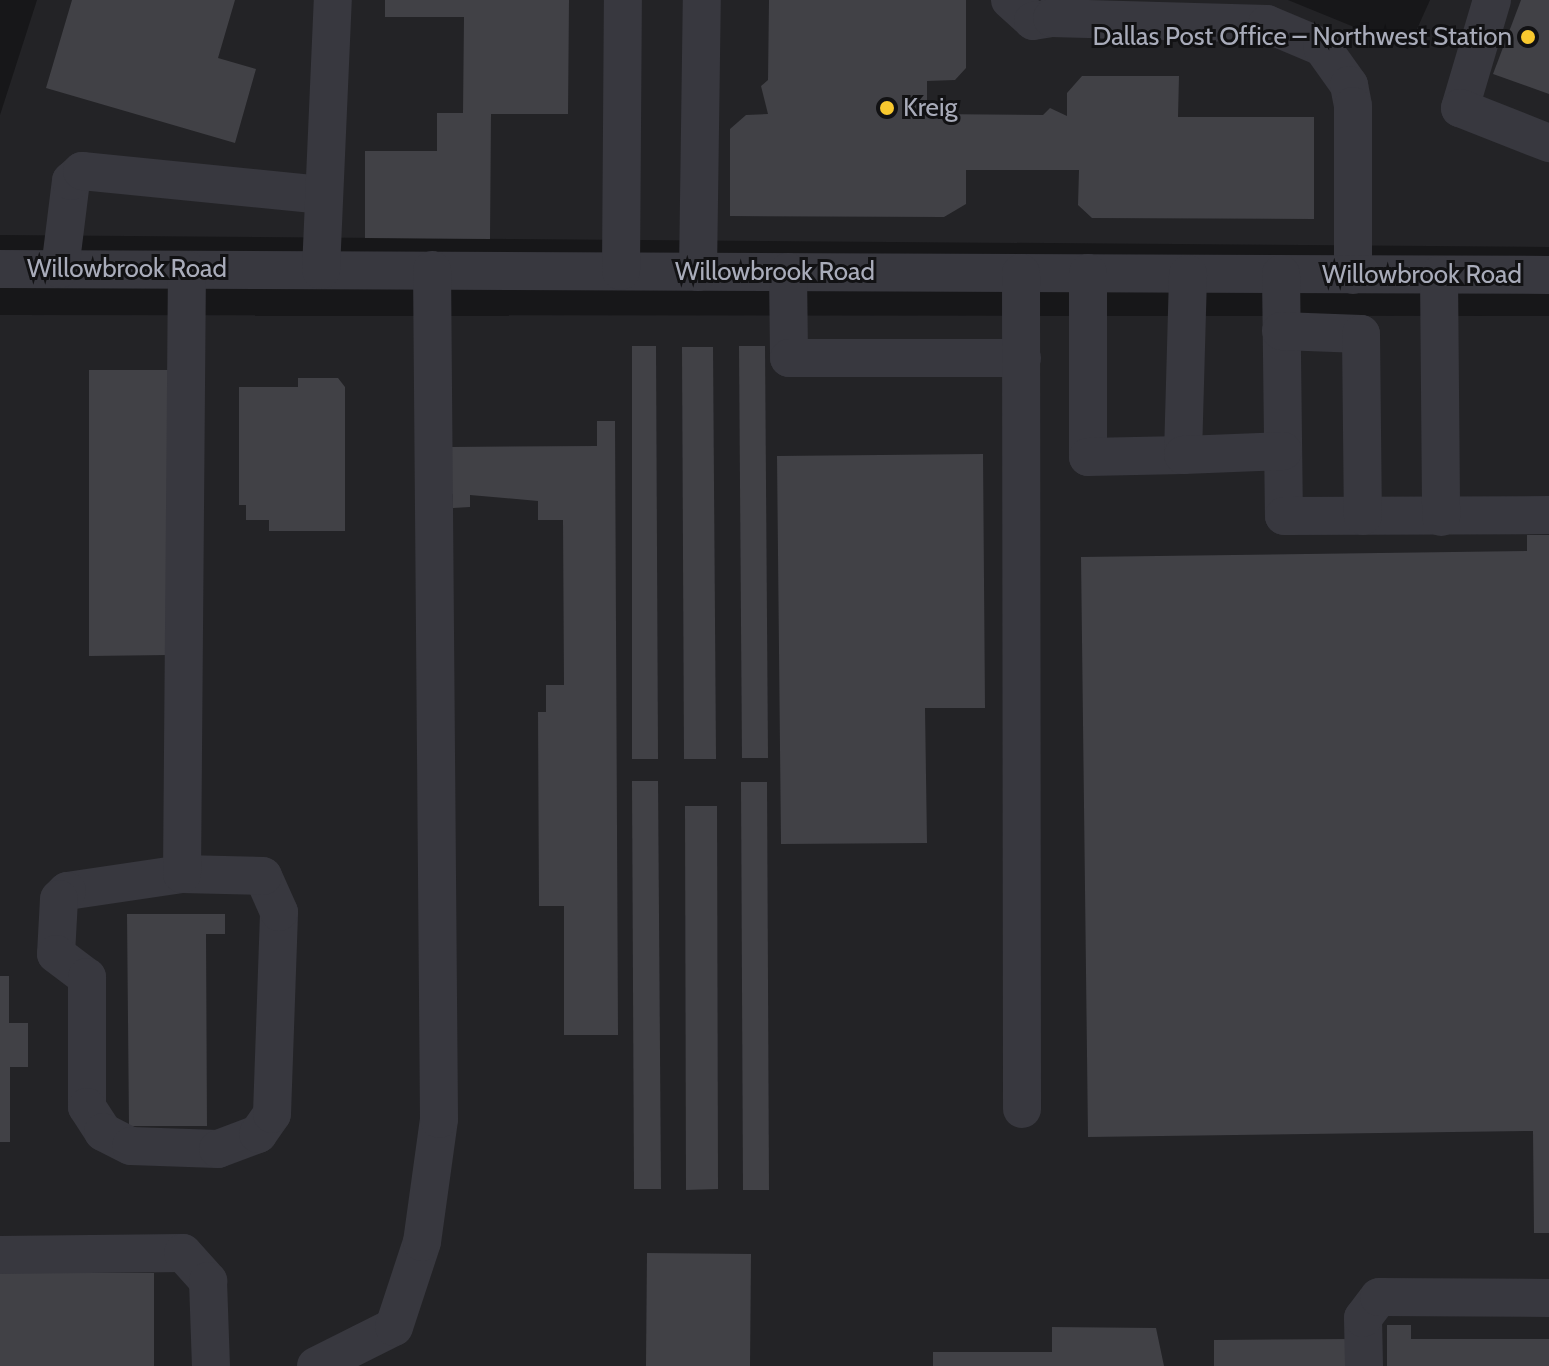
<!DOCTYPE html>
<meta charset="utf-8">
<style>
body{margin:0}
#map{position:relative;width:1549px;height:1366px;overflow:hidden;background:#171719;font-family:Cabin,sans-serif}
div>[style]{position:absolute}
.built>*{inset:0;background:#232326}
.building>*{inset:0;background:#414146}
.minor>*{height:38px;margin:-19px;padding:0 19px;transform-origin:19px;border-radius:19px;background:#38383f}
.dots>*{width:22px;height:22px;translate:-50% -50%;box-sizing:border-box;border:4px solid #121214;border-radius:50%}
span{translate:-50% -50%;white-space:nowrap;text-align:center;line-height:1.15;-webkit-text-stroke:6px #121214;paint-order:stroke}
.poi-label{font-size:26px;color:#a9acba}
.right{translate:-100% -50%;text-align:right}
.left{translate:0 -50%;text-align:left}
.street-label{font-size:26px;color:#a9acba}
</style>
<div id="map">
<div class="built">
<i style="clip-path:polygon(37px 0,1288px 0,1408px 49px,1430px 0,1549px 0,1549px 247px,0 235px,0 115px)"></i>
<i style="clip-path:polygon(0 315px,1549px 316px,1549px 1366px,0 1366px)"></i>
</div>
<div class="building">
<i style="clip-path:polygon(72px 0,235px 0,218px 58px,256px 69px,235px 143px,46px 88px)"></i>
<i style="clip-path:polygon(385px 0,569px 0,568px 114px,491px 114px,490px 239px,365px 238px,365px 151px,437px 151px,437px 113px,463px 113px,464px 17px,385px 17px)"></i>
<i style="clip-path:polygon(769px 0,966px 0,966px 68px,955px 80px,927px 81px,927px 114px,1043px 115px,1050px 108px,1067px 116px,1067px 93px,1082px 76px,1179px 76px,1178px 117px,1314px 117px,1314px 219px,1092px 218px,1078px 205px,1079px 170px,966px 170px,966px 204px,944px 217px,730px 216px,730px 129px,746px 115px,768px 114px,761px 86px,768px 80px)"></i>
<i style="clip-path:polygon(1521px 0,1549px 0,1549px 94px,1493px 74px)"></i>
<i style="clip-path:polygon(632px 346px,656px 346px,658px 759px,632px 759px)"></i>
<i style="clip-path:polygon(739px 346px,765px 346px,768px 758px,742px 758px)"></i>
<i style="clip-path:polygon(682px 347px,713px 347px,716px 759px,684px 759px)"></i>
<i style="clip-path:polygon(89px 370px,169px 370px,169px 655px,89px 656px)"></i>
<i style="clip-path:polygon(298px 378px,338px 378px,345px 387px,345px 531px,269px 531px,269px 520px,246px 520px,246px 505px,239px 505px,239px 387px,298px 387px)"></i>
<i style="clip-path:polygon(597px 421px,615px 421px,618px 1035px,564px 1035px,564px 906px,539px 906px,538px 712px,546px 712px,546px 685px,564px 685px,563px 520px,538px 520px,538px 501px,470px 495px,470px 507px,453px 508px,453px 494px,446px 494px,451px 447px,597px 446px)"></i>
<i style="clip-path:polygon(983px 454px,985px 708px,925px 708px,927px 843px,781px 844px,777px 456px)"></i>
<i style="clip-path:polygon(1527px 535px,1549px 535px,1549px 1233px,1534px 1233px,1533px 1131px,1088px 1137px,1081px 557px,1527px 551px)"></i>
<i style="clip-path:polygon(632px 781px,658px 781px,661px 1189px,634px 1189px)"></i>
<i style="clip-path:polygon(741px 782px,767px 782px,769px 1190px,743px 1190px)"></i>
<i style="clip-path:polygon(685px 806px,717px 806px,718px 1189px,686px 1190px)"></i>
<i style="clip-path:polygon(127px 914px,225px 914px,225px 934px,206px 934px,207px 1126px,129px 1126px)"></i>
<i style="clip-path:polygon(0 976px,9px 976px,9px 1023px,28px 1023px,28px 1067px,10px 1067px,10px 1142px,0 1142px)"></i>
<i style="clip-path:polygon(647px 1253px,751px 1254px,750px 1366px,646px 1366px)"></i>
<i style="clip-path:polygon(0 1273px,154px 1273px,154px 1366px,0 1366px)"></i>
<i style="clip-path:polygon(1387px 1325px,1411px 1325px,1411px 1339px,1549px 1339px,1549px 1366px,1387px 1366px)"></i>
<i style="clip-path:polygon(1052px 1327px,1156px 1328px,1164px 1366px,933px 1366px,933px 1352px,1052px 1352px)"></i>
<i style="clip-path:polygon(1353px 1339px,1353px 1366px,1214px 1366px,1214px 1340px)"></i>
</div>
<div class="minor">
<i style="left:1010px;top:0;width:31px;rotate:42deg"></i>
<i style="left:1033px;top:21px;width:19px;rotate:-9deg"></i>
<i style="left:1052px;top:18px;width:22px;rotate:-56deg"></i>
<i style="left:1492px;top:0;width:113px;rotate:106.5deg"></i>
<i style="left:1460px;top:108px;width:96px;rotate:21.5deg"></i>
<i style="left:1052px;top:18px;width:215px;rotate:1.6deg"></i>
<i style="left:1267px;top:24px;width:60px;rotate:22.7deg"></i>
<i style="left:1322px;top:47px;width:47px;rotate:54.6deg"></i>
<i style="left:1349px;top:85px;width:21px;rotate:79deg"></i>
<i style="left:1353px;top:106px;width:169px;rotate:90deg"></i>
<i style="left:0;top:269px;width:1549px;rotate:0.22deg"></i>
<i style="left:60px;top:269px;width:89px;rotate:-82.9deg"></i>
<i style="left:71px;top:181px;width:15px;rotate:-42deg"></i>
<i style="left:82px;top:171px;width:243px;rotate:5.7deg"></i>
<i style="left:321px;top:270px;width:270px;rotate:-87.5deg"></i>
<i style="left:621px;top:271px;width:271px;rotate:-89.6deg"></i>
<i style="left:698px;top:272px;width:272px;rotate:-89.2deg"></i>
<i style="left:788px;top:272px;width:86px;rotate:89.3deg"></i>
<i style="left:789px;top:358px;width:233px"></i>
<i style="left:1021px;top:273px;width:836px;rotate:89.93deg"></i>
<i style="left:1088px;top:273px;width:184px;rotate:90deg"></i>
<i style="left:1088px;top:457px;width:95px;rotate:-1.2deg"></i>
<i style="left:1183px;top:455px;width:181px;rotate:-88.4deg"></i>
<i style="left:1281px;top:274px;width:242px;rotate:89.3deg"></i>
<i style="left:1284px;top:516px;width:265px;rotate:-0.2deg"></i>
<i style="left:1439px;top:275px;width:242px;rotate:89.5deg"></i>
<i style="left:1281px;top:331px;width:80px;rotate:2.1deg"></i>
<i style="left:1361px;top:334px;width:182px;rotate:89.4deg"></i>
<i style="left:1183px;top:455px;width:100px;rotate:-2.3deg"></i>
<i style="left:182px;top:874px;width:116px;rotate:171.6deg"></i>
<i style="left:67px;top:891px;width:11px;rotate:135deg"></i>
<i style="left:59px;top:899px;width:55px;rotate:93.1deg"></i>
<i style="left:56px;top:954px;width:39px;rotate:37deg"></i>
<i style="left:87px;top:977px;width:130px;rotate:90deg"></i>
<i style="left:87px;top:1107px;width:30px;rotate:57deg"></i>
<i style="left:103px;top:1132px;width:31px;rotate:27deg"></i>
<i style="left:131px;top:1146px;width:87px;rotate:2deg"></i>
<i style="left:218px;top:1149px;width:43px;rotate:-20.6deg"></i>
<i style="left:258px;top:1134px;width:24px;rotate:-55deg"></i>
<i style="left:272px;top:1114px;width:202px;rotate:-88deg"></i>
<i style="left:279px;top:912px;width:39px;rotate:-114deg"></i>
<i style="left:263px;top:876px;width:81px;rotate:-178.6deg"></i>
<i style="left:182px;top:874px;width:604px;rotate:-89.53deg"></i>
<i style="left:0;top:1255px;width:183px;rotate:-0.6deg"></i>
<i style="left:183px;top:1253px;width:38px;rotate:48deg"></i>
<i style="left:208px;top:1281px;width:85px;rotate:88deg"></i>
<i style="left:316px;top:1366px;width:87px;rotate:-26.6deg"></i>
<i style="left:394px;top:1327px;width:89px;rotate:-71.8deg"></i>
<i style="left:422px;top:1242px;width:124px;rotate:-82.1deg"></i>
<i style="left:439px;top:1119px;width:849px;rotate:-90.47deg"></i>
<i style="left:1364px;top:1366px;width:48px;rotate:-91.2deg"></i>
<i style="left:1363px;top:1318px;width:26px;rotate:-53deg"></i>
<i style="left:1379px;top:1297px;width:170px;rotate:0.3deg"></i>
</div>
<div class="dots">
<i style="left:1528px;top:37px;background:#f9c92f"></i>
<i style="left:887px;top:108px;background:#f9c92f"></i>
</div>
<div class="poi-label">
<span class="right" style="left:1512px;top:37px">Dallas Post Office – Northwest Station</span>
<span class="left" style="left:903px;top:108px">Kreig</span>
</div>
<div class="street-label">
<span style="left:127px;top:269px">Willowbrook Road</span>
<span style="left:775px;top:272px">Willowbrook Road</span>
<span style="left:1422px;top:275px">Willowbrook Road</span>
</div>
</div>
